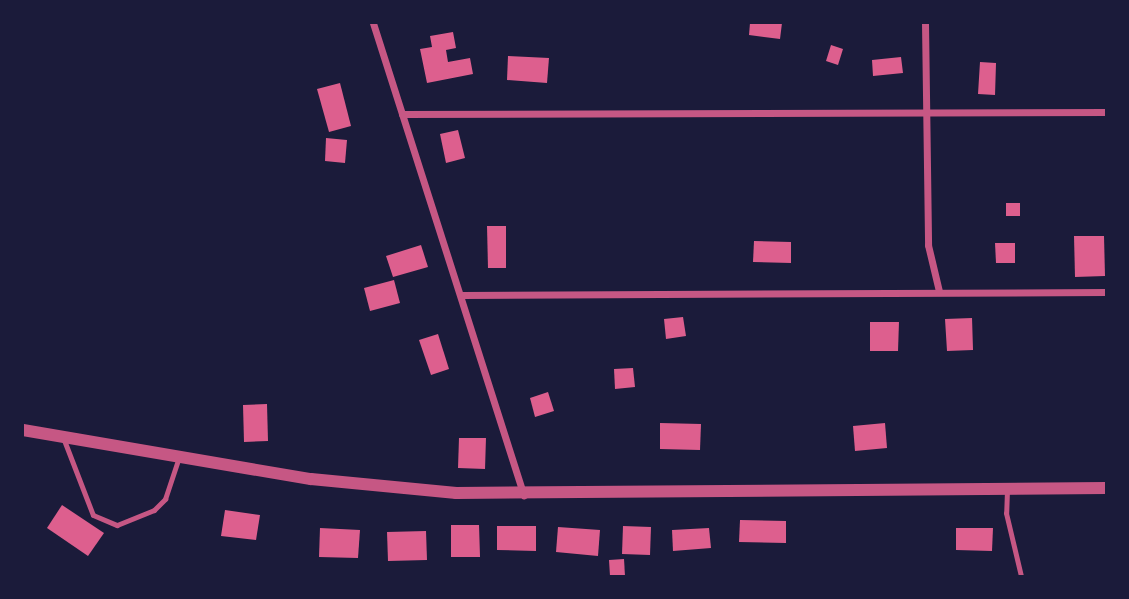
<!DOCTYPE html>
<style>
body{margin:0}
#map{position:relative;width:1129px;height:599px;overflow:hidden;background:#1b1b3a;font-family:"Alegreya Sans",sans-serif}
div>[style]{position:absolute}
.building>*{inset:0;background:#dd5f8e}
.service>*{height:5px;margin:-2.5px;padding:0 2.5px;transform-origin:2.5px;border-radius:2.5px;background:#c65784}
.minor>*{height:7px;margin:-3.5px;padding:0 3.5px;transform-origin:3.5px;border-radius:3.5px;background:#c65784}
.tertiary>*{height:12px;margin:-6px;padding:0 6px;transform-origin:6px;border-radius:6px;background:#c65784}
span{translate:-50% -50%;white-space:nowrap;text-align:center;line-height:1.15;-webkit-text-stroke:6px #1b1b3a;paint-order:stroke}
.frame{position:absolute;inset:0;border:24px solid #1b1b3a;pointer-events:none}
</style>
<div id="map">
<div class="building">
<i style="clip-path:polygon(750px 23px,782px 23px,780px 39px,749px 35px)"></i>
<i style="clip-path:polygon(453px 32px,456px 48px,446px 50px,448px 62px,470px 58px,473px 74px,427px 83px,420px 49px,432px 47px,430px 36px)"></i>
<i style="clip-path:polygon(831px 45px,843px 49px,838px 65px,826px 61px)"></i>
<i style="clip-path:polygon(508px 56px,549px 58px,547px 83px,507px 80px)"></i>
<i style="clip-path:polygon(901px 57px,903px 73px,873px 76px,872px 60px)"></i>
<i style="clip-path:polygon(980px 62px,996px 63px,995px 95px,978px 94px)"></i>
<i style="clip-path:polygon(340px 83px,351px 126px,329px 132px,317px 89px)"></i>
<i style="clip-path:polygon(458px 130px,465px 158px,446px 163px,440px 134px)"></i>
<i style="clip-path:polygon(326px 138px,347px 140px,345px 163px,325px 161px)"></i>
<i style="clip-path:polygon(1006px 203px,1020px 203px,1020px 216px,1006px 216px)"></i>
<i style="clip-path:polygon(487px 226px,506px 226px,506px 268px,488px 268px)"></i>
<i style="clip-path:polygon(1074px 236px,1104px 236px,1105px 276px,1075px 277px)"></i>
<i style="clip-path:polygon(754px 241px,791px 242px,791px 263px,753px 262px)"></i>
<i style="clip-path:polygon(995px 243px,1015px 243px,1015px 263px,996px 263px)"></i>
<i style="clip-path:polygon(421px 245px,428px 267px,393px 277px,386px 256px)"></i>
<i style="clip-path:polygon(394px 280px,400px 303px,370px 311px,364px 288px)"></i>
<i style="clip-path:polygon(683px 317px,686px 336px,666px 339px,664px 319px)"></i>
<i style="clip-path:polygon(972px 318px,973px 350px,947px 351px,945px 319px)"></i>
<i style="clip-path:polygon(870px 322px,899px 322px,898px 351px,870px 351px)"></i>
<i style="clip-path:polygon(438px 334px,449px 369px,431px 375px,419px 340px)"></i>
<i style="clip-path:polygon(633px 368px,635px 387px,615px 389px,614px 369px)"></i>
<i style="clip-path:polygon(548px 392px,554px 411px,535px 417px,530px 398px)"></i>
<i style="clip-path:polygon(267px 404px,268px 441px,244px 442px,243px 405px)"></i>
<i style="clip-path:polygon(660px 423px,701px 424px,700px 450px,660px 449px)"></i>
<i style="clip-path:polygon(885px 423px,887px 448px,855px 451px,853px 426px)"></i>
<i style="clip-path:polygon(459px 438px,486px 438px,485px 469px,458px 468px)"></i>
<i style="clip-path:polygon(62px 505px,104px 533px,88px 556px,47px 528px)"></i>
<i style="clip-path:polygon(225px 510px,260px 515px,256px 540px,221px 536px)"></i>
<i style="clip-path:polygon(740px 520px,786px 521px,786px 543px,739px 542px)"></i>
<i style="clip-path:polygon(451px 525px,479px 525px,480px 557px,451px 557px)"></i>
<i style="clip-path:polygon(497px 526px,536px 526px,536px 551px,497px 550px)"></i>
<i style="clip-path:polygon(623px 526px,651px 527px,650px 555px,622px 554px)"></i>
<i style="clip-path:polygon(558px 527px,600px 530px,598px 556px,556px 552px)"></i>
<i style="clip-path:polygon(320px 528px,360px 530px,358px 558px,319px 557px)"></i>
<i style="clip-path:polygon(709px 528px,711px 548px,673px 551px,672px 530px)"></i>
<i style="clip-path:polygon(956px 528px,993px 528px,992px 551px,956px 550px)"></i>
<i style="clip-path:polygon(426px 531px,427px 560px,388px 561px,387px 532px)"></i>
<i style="clip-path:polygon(624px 559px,625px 576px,610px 576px,609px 560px)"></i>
</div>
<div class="service">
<i style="left:64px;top:440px;width:80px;rotate:68.9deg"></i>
<i style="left:93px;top:515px;width:26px;rotate:23deg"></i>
<i style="left:117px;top:525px;width:40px;rotate:-22deg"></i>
<i style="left:154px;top:510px;width:16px;rotate:-45deg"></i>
<i style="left:165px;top:499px;width:44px;rotate:-71.6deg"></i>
<i style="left:1007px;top:490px;width:23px;rotate:92deg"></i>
<i style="left:1006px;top:513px;width:65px;rotate:76.6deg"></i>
</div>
<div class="minor">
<i style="left:373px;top:23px;width:496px;rotate:72.3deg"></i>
<i style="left:925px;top:23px;width:222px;rotate:89.2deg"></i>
<i style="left:928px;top:245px;width:47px;rotate:76.6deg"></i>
<i style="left:402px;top:114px;width:704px;rotate:-0.16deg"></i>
<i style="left:462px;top:295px;width:644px;rotate:-0.27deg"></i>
</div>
<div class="tertiary">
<i style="left:23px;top:430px;width:292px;rotate:9.7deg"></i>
<i style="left:311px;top:479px;width:146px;rotate:5.5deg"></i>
<i style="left:456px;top:493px;width:650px;rotate:-0.44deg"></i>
</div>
<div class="frame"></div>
</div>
